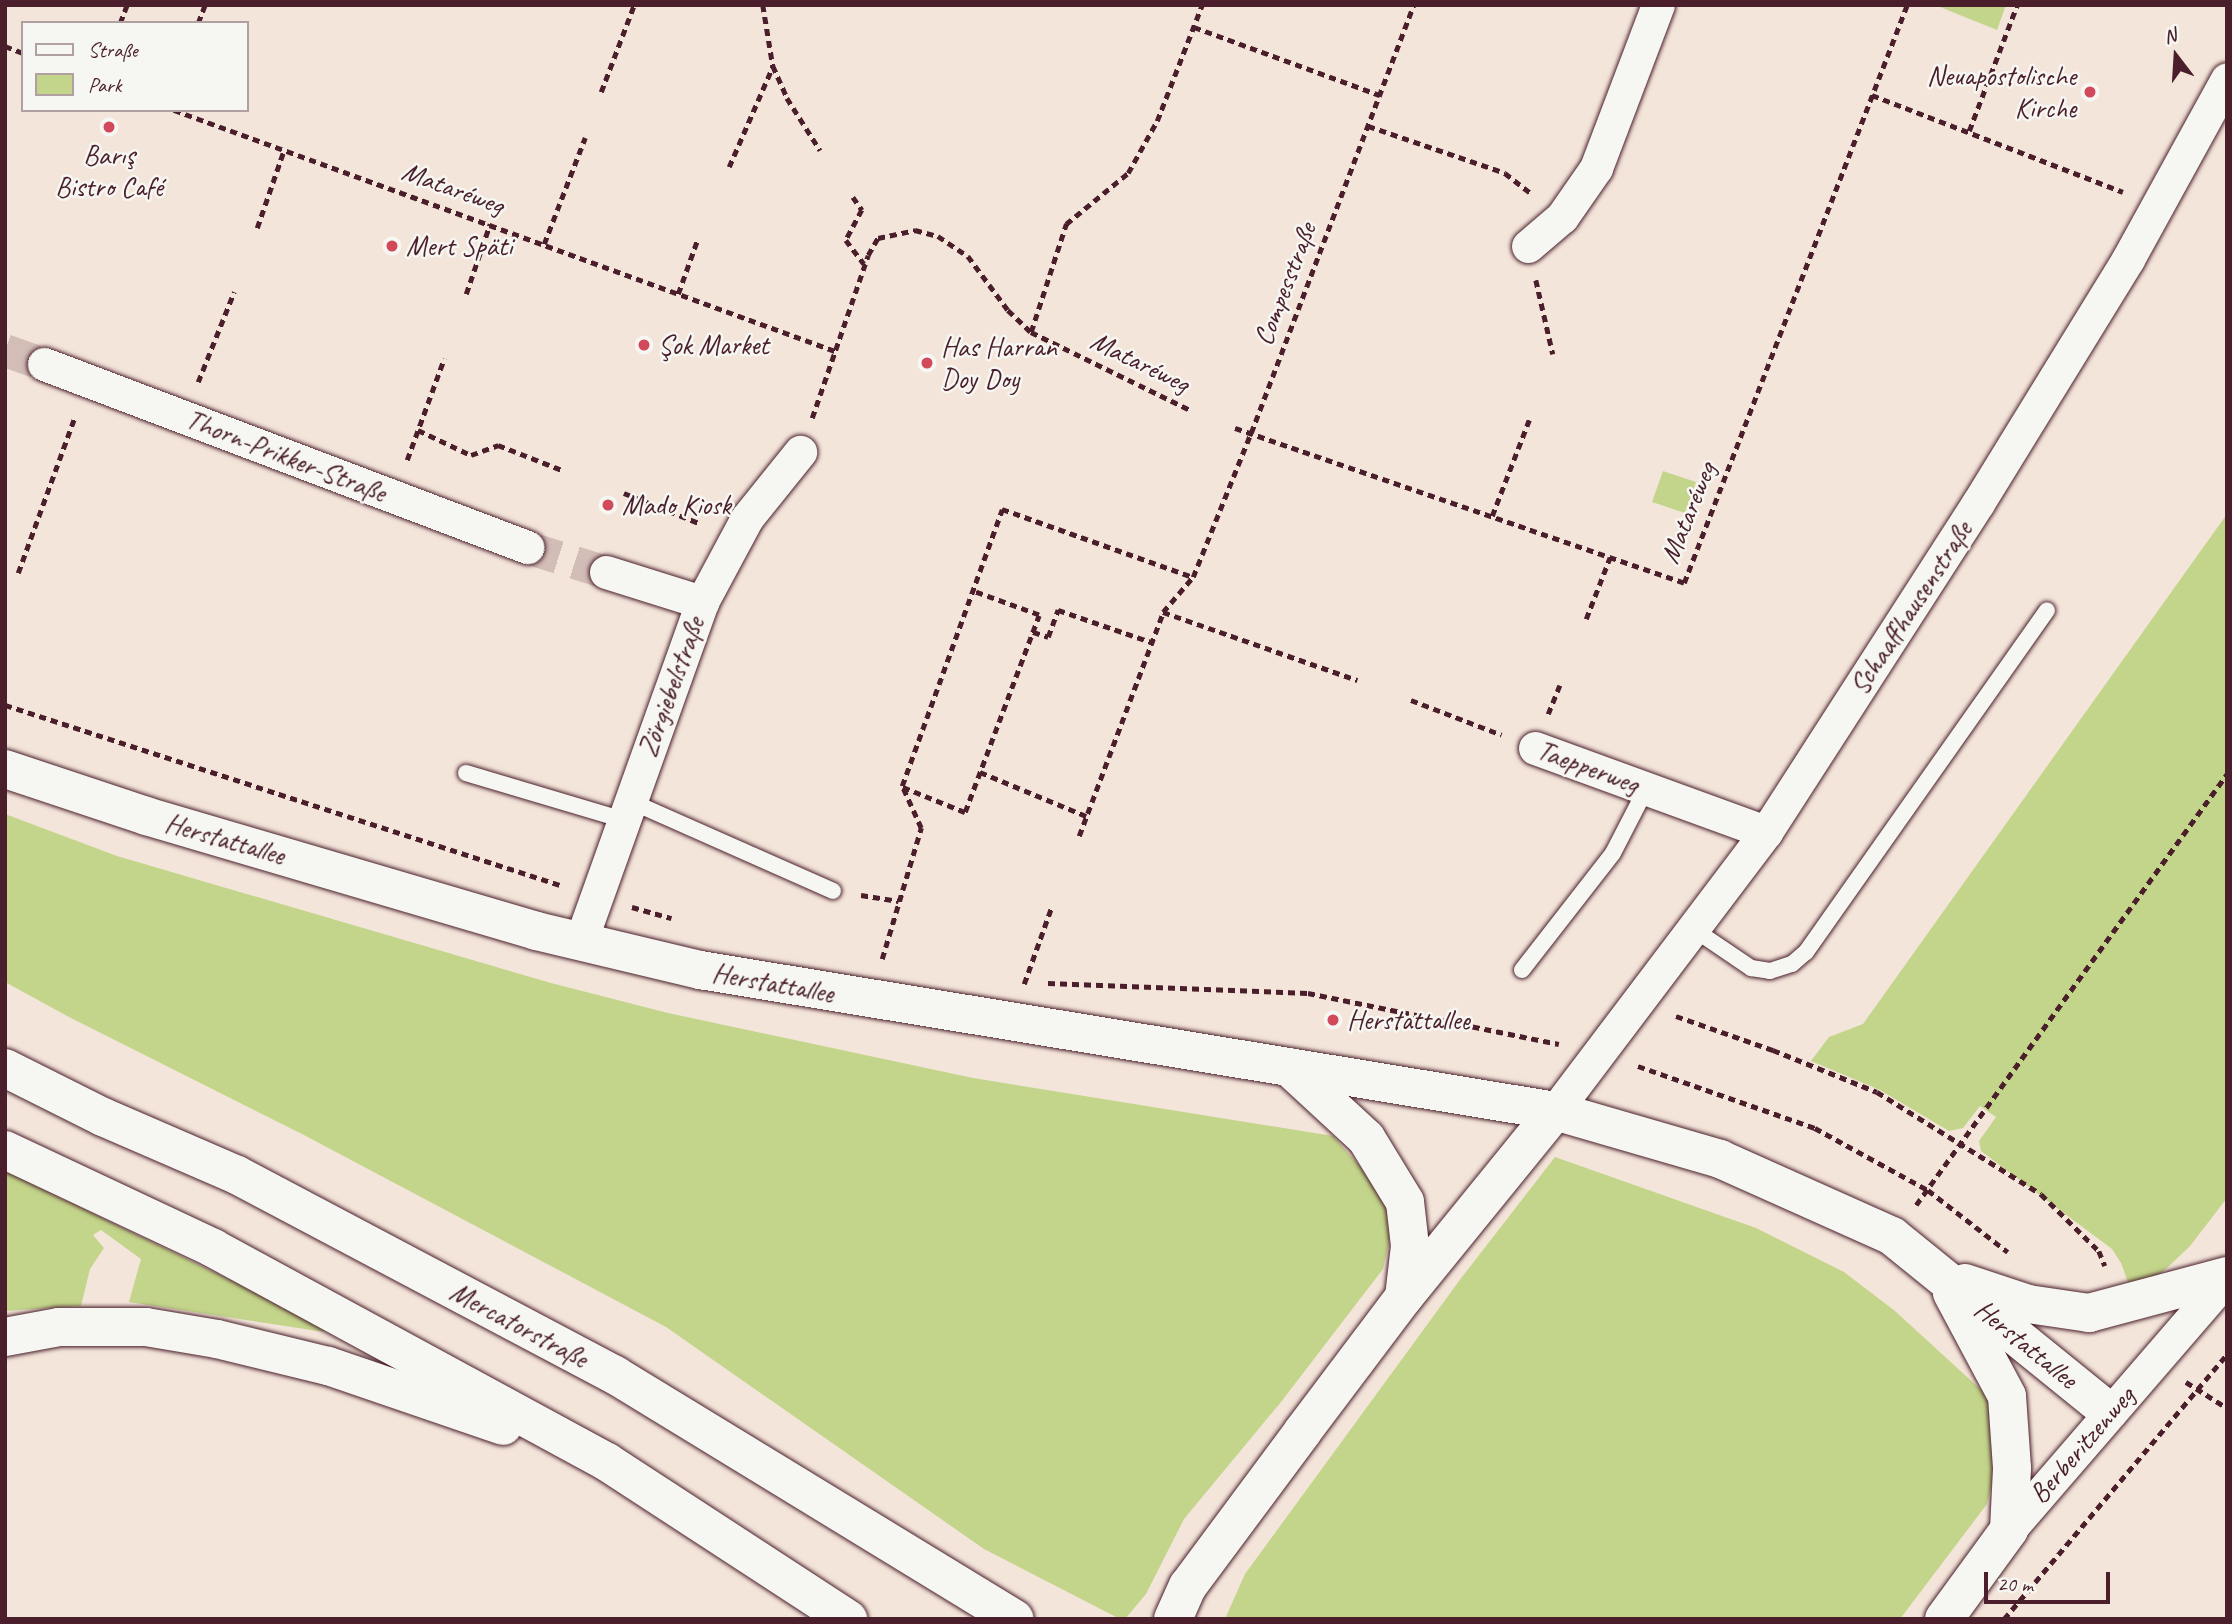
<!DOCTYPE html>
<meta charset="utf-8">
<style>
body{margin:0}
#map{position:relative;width:2232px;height:1624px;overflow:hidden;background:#f4e5da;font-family:Caveat,sans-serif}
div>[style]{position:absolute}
.green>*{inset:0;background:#c3d58a}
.minor-tunnel>*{height:33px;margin-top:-16.5px;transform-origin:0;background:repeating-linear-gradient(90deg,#d2bdb7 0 33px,transparent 0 50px)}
.path>*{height:4.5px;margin-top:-2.25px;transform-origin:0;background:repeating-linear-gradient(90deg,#4a1f2b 0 7px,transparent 0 12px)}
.roads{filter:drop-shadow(0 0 2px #4a1f2b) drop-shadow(0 0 2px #4a1f2b)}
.service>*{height:16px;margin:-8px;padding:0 8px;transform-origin:8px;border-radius:8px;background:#f6f6f2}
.minor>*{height:33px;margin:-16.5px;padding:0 16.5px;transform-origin:16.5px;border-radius:16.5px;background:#f6f6f2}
.tertiary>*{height:38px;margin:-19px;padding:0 19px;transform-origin:19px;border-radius:19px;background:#f6f6f2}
.secondary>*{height:38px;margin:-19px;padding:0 19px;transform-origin:19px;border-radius:19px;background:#f6f6f2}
.dots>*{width:19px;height:19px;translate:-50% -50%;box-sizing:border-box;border:4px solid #f6f6f2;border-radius:50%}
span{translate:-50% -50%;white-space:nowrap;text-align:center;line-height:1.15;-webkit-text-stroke:5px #f6f6f2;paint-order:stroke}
.poi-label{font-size:28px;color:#4a1f2b}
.right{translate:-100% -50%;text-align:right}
.left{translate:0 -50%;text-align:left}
.street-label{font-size:28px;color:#4a1f2b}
.frame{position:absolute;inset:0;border:7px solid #4a1f2b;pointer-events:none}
.legend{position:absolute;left:21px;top:21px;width:228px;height:91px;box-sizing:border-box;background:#f6f6f2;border:2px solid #b1a0a2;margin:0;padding:9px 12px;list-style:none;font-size:21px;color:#4a1f2b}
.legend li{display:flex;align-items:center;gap:14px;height:35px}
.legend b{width:35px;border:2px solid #b1a0a2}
.north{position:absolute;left:2141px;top:21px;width:70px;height:70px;-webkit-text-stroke:5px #f6f6f2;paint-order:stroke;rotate:343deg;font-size:19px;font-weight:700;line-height:28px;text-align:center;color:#4a1f2b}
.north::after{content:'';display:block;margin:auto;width:24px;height:32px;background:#4a1f2b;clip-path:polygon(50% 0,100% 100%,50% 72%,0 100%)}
.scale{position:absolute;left:1984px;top:1572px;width:126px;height:32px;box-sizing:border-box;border:4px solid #4a1f2b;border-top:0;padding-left:9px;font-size:21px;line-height:24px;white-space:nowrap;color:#4a1f2b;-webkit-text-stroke:5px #f6f6f2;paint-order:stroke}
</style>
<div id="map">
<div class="green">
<i style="clip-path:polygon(1935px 5px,2006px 5px,1997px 30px)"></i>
<i style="clip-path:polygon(1663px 471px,1696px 482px,1685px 513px,1652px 502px)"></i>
<i style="clip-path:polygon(2227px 514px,2227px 1198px,2190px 1246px,2168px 1267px,2150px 1282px,2131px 1290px,2121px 1263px,2112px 1249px,1981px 1151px,1979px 1141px,1996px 1117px,1980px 1106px,1963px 1128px,1949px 1131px,1880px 1090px,1811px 1061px,1829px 1037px,1863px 1024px)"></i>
<i style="clip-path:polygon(5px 814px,117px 856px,551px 983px,668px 1013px,973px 1078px,1333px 1136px,1385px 1195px,1390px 1238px,1383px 1269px,1281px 1402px,1184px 1519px,1146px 1594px,1125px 1619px,1120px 1619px,984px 1549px,666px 1327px,302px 1134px,69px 1017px,5px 982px)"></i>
<i style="clip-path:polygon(1555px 1157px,1756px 1228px,1844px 1272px,1895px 1311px,1990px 1398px,1995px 1469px,1987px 1504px,1900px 1619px,1225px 1619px,1245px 1574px,1459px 1281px)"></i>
<i style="clip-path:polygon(5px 1171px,319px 1323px,324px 1332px,129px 1302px,141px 1259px,101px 1230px,93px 1235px,104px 1248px,90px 1269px,81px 1306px,5px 1311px)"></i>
</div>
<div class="minor-tunnel">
<i style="left:5px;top:350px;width:41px;rotate:19.7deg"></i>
<i style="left:527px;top:547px;width:83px;rotate:17.6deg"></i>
</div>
<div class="path">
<i style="left:763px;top:5px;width:62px;rotate:80.7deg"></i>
<i style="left:773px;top:66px;width:35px;rotate:66deg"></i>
<i style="left:787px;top:98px;width:62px;rotate:57.6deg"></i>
<i style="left:120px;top:23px;width:19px;rotate:-69deg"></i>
<i style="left:198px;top:23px;width:19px;rotate:-69deg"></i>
<i style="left:1194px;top:27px;width:198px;rotate:20.1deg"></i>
<i style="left:5px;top:46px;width:19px;rotate:21deg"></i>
<i style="left:601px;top:92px;width:93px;rotate:-69.2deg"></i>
<i style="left:1872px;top:95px;width:269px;rotate:21.1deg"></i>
<i style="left:174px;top:110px;width:704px;rotate:20.03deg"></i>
<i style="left:1368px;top:126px;width:145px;rotate:18.9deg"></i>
<i style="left:1505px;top:173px;width:33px;rotate:38deg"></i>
<i style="left:1969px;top:131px;width:135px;rotate:-69.1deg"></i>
<i style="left:729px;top:167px;width:110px;rotate:-66.5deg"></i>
<i style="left:853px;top:197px;width:16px;rotate:55deg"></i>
<i style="left:862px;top:210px;width:34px;rotate:118deg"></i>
<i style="left:846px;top:240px;width:30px;rotate:53deg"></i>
<i style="left:257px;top:228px;width:83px;rotate:-70.9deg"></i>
<i style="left:544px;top:244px;width:114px;rotate:-68.9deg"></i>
<i style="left:1536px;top:280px;width:76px;rotate:77.1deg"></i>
<i style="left:466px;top:294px;width:74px;rotate:-71.1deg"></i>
<i style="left:678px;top:294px;width:56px;rotate:-70.3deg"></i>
<i style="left:1031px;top:332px;width:114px;rotate:-72deg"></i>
<i style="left:1066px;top:224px;width:80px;rotate:-39.4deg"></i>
<i style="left:1128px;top:173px;width:60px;rotate:-60.9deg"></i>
<i style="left:1157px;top:121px;width:124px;rotate:-68.8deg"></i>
<i style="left:198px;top:382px;width:97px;rotate:-68.2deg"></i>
<i style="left:812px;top:418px;width:172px;rotate:-71deg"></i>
<i style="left:868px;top:255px;width:20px;rotate:-60deg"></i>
<i style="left:878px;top:238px;width:38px;rotate:-12deg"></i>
<i style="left:915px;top:230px;width:24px;rotate:15deg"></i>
<i style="left:938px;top:236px;width:36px;rotate:34deg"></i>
<i style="left:968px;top:256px;width:67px;rotate:53.5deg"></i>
<i style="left:1008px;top:310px;width:32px;rotate:44deg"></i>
<i style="left:1031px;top:332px;width:179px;rotate:26.1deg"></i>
<i style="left:1235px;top:428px;width:475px;rotate:19deg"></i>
<i style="left:1684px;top:583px;width:620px;rotate:-68.9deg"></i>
<i style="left:418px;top:430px;width:59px;rotate:25.3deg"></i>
<i style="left:471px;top:455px;width:29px;rotate:-20deg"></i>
<i style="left:498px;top:445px;width:69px;rotate:21.3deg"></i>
<i style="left:407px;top:460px;width:108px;rotate:-69.9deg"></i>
<i style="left:624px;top:493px;width:83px;rotate:21.9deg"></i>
<i style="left:1492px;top:516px;width:103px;rotate:-68.9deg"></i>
<i style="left:18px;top:573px;width:167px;rotate:-70deg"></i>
<i style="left:1163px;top:612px;width:206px;rotate:19.3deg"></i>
<i style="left:1586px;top:619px;width:66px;rotate:-68.8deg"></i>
<i style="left:1033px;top:632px;width:16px;rotate:18deg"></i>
<i style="left:1048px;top:637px;width:29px;rotate:-70deg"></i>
<i style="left:1058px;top:610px;width:98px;rotate:19deg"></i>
<i style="left:1411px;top:700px;width:97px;rotate:21deg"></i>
<i style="left:5px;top:705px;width:583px;rotate:17.97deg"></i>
<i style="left:1548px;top:714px;width:31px;rotate:-68deg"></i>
<i style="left:980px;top:772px;width:115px;rotate:22.5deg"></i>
<i style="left:903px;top:787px;width:67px;rotate:22deg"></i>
<i style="left:965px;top:812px;width:210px;rotate:-69.4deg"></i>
<i style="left:1039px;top:615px;width:70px;rotate:-160deg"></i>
<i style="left:1079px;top:836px;width:239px;rotate:-69.4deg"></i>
<i style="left:1163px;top:612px;width:46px;rotate:-49.4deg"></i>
<i style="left:861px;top:895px;width:38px;rotate:9deg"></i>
<i style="left:632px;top:907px;width:41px;rotate:15.8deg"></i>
<i style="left:882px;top:959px;width:137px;rotate:-73.4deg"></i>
<i style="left:921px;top:828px;width:46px;rotate:-114.3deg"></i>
<i style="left:902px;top:786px;width:294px;rotate:-70.1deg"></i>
<i style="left:1002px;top:509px;width:203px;rotate:19.6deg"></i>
<i style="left:1193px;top:577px;width:155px;rotate:-68.1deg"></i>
<i style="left:1251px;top:433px;width:458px;rotate:-69.2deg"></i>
<i style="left:1048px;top:983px;width:260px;rotate:2.2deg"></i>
<i style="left:1308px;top:993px;width:256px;rotate:11.5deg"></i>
<i style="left:1024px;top:984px;width:83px;rotate:-70.3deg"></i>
<i style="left:1676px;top:1016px;width:103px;rotate:19.3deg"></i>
<i style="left:1773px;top:1050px;width:112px;rotate:22deg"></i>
<i style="left:1877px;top:1092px;width:193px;rotate:31.9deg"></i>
<i style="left:2041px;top:1194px;width:81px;rotate:44.5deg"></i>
<i style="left:2099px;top:1251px;width:16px;rotate:68deg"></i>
<i style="left:1638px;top:1066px;width:188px;rotate:19.3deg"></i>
<i style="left:1815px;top:1128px;width:129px;rotate:28.8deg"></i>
<i style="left:1928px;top:1190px;width:101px;rotate:37.8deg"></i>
<i style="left:1916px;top:1205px;width:531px;rotate:-54.19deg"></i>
<i style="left:2186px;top:1382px;width:49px;rotate:32.4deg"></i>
<i style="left:2004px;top:1619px;width:346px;rotate:-49.9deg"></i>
</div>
<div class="roads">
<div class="service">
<i style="left:466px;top:773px;width:165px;rotate:16.6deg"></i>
<i style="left:630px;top:801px;width:222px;rotate:23.9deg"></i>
<i style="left:1695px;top:930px;width:68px;rotate:34.2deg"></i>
<i style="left:1751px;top:968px;width:19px;rotate:9deg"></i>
<i style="left:1770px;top:971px;width:23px;rotate:-18deg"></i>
<i style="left:1792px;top:964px;width:18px;rotate:-41deg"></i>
<i style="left:1806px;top:952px;width:418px;rotate:-54.8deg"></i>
<i style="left:1522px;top:970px;width:148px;rotate:-52.1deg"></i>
<i style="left:1613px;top:853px;width:72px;rotate:-62.7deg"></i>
</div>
<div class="minor">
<i style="left:1528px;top:246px;width:45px;rotate:-40.5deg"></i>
<i style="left:1562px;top:217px;width:60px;rotate:-55.2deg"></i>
<i style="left:1596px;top:168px;width:174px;rotate:-69.2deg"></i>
<i style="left:44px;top:364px;width:517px;rotate:20.75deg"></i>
<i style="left:606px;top:572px;width:101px;rotate:17.4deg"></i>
<i style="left:1535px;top:748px;width:246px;rotate:20deg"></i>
<i style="left:580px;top:943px;width:362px;rotate:-70.3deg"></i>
<i style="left:702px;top:602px;width:95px;rotate:-61.8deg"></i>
<i style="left:747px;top:518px;width:85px;rotate:-51.2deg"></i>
<i style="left:1555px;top:1111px;width:350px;rotate:-52.9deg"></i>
<i style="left:1766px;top:832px;width:391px;rotate:-57.2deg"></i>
<i style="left:1978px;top:503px;width:286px;rotate:-58.4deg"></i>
<i style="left:2128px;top:259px;width:205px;rotate:-61.2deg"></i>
<i style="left:2009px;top:1530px;width:334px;rotate:-49.2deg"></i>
</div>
<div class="tertiary">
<i style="left:5px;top:769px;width:149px;rotate:18.4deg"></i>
<i style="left:146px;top:816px;width:407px;rotate:16.4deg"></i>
<i style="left:536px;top:931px;width:169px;rotate:13.4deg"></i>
<i style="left:700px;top:970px;width:867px;rotate:9.36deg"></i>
<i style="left:1555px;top:1111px;width:172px;rotate:16.2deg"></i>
<i style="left:1720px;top:1159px;width:188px;rotate:24.1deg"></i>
<i style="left:1892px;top:1236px;width:279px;rotate:39deg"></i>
<i style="left:1965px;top:1283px;width:66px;rotate:18.4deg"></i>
<i style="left:2028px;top:1304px;width:62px;rotate:8.4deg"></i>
<i style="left:2089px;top:1313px;width:143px;rotate:-15deg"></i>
<i style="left:1944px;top:1619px;width:110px;rotate:-53.9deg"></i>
<i style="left:2009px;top:1530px;width:62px;rotate:-87.2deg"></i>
<i style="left:2012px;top:1468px;width:72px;rotate:-94deg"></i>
<i style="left:2007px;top:1396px;width:117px;rotate:-118.1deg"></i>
</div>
<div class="secondary">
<i style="left:1289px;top:1067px;width:105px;rotate:42.7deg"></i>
<i style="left:1366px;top:1138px;width:75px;rotate:58.6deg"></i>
<i style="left:1405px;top:1202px;width:44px;rotate:83.5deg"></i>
<i style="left:1410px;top:1246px;width:51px;rotate:96.7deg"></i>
<i style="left:5px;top:1068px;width:110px;rotate:26.6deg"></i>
<i style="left:103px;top:1117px;width:146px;rotate:23.4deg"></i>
<i style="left:237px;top:1175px;width:428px;rotate:27.9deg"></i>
<i style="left:615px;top:1375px;width:468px;rotate:31.4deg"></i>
<i style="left:5px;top:1150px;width:230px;rotate:25.2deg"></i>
<i style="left:213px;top:1248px;width:448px;rotate:28.5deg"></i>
<i style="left:607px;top:1462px;width:288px;rotate:33.1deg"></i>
<i style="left:5px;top:1337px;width:55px;rotate:-10.5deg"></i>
<i style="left:59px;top:1327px;width:87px"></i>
<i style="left:146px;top:1327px;width:72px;rotate:9.6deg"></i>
<i style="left:217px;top:1339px;width:114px;rotate:13.7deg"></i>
<i style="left:328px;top:1366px;width:185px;rotate:18.9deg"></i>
<i style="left:1173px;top:1619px;width:36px;rotate:-66deg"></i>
<i style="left:1188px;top:1586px;width:193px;rotate:-53.4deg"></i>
<i style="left:1303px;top:1431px;width:168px;rotate:-53deg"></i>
<i style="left:1404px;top:1297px;width:240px;rotate:-50.9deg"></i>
</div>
</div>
<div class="dots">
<i style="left:2090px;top:92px;background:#d1495b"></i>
<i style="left:109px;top:127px;background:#d1495b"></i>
<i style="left:392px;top:246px;background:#d1495b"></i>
<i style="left:644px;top:345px;background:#d1495b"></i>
<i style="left:927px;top:363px;background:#d1495b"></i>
<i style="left:608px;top:505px;background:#d1495b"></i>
<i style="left:1333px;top:1020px;background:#d1495b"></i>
</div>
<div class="poi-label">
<span class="right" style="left:2076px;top:92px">Neuapostolische<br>Kirche</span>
<span style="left:109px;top:171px">Barış<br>Bistro Café</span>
<span class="left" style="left:406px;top:246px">Mert Späti</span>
<span class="left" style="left:658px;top:345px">Şok Market</span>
<span class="left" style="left:941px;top:363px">Has Harran<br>Doy Doy</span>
<span class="left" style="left:622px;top:505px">Mado Kiosk</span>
<span class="left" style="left:1347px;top:1020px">Herstattallee</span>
</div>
<div class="street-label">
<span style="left:453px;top:188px;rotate:20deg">Mataréweg</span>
<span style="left:1285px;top:284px;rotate:-69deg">Compesstraße</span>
<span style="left:1140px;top:362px;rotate:26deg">Mataréweg</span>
<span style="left:286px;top:456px;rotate:21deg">Thorn-Prikker-Straße</span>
<span style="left:1688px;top:513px;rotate:-68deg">Mataréweg</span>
<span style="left:1911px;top:608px;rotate:-57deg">Schaaffhausenstraße</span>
<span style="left:671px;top:687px;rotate:-70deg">Zörgiebelstraße</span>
<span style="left:1588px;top:767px;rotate:20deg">Taepperweg</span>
<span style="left:225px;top:839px;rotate:16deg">Herstattallee</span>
<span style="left:773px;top:983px;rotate:10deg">Herstattallee</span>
<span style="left:519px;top:1325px;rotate:28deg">Mercatorstraße</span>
<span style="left:2026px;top:1344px;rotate:39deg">Herstattallee</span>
<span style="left:2082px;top:1445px;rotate:-49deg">Berberitzenweg</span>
</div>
<div class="frame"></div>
<ul class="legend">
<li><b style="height:9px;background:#f6f6f2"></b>Straße</li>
<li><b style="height:19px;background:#c3d58a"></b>Park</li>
</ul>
<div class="north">N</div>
<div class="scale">20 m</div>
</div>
